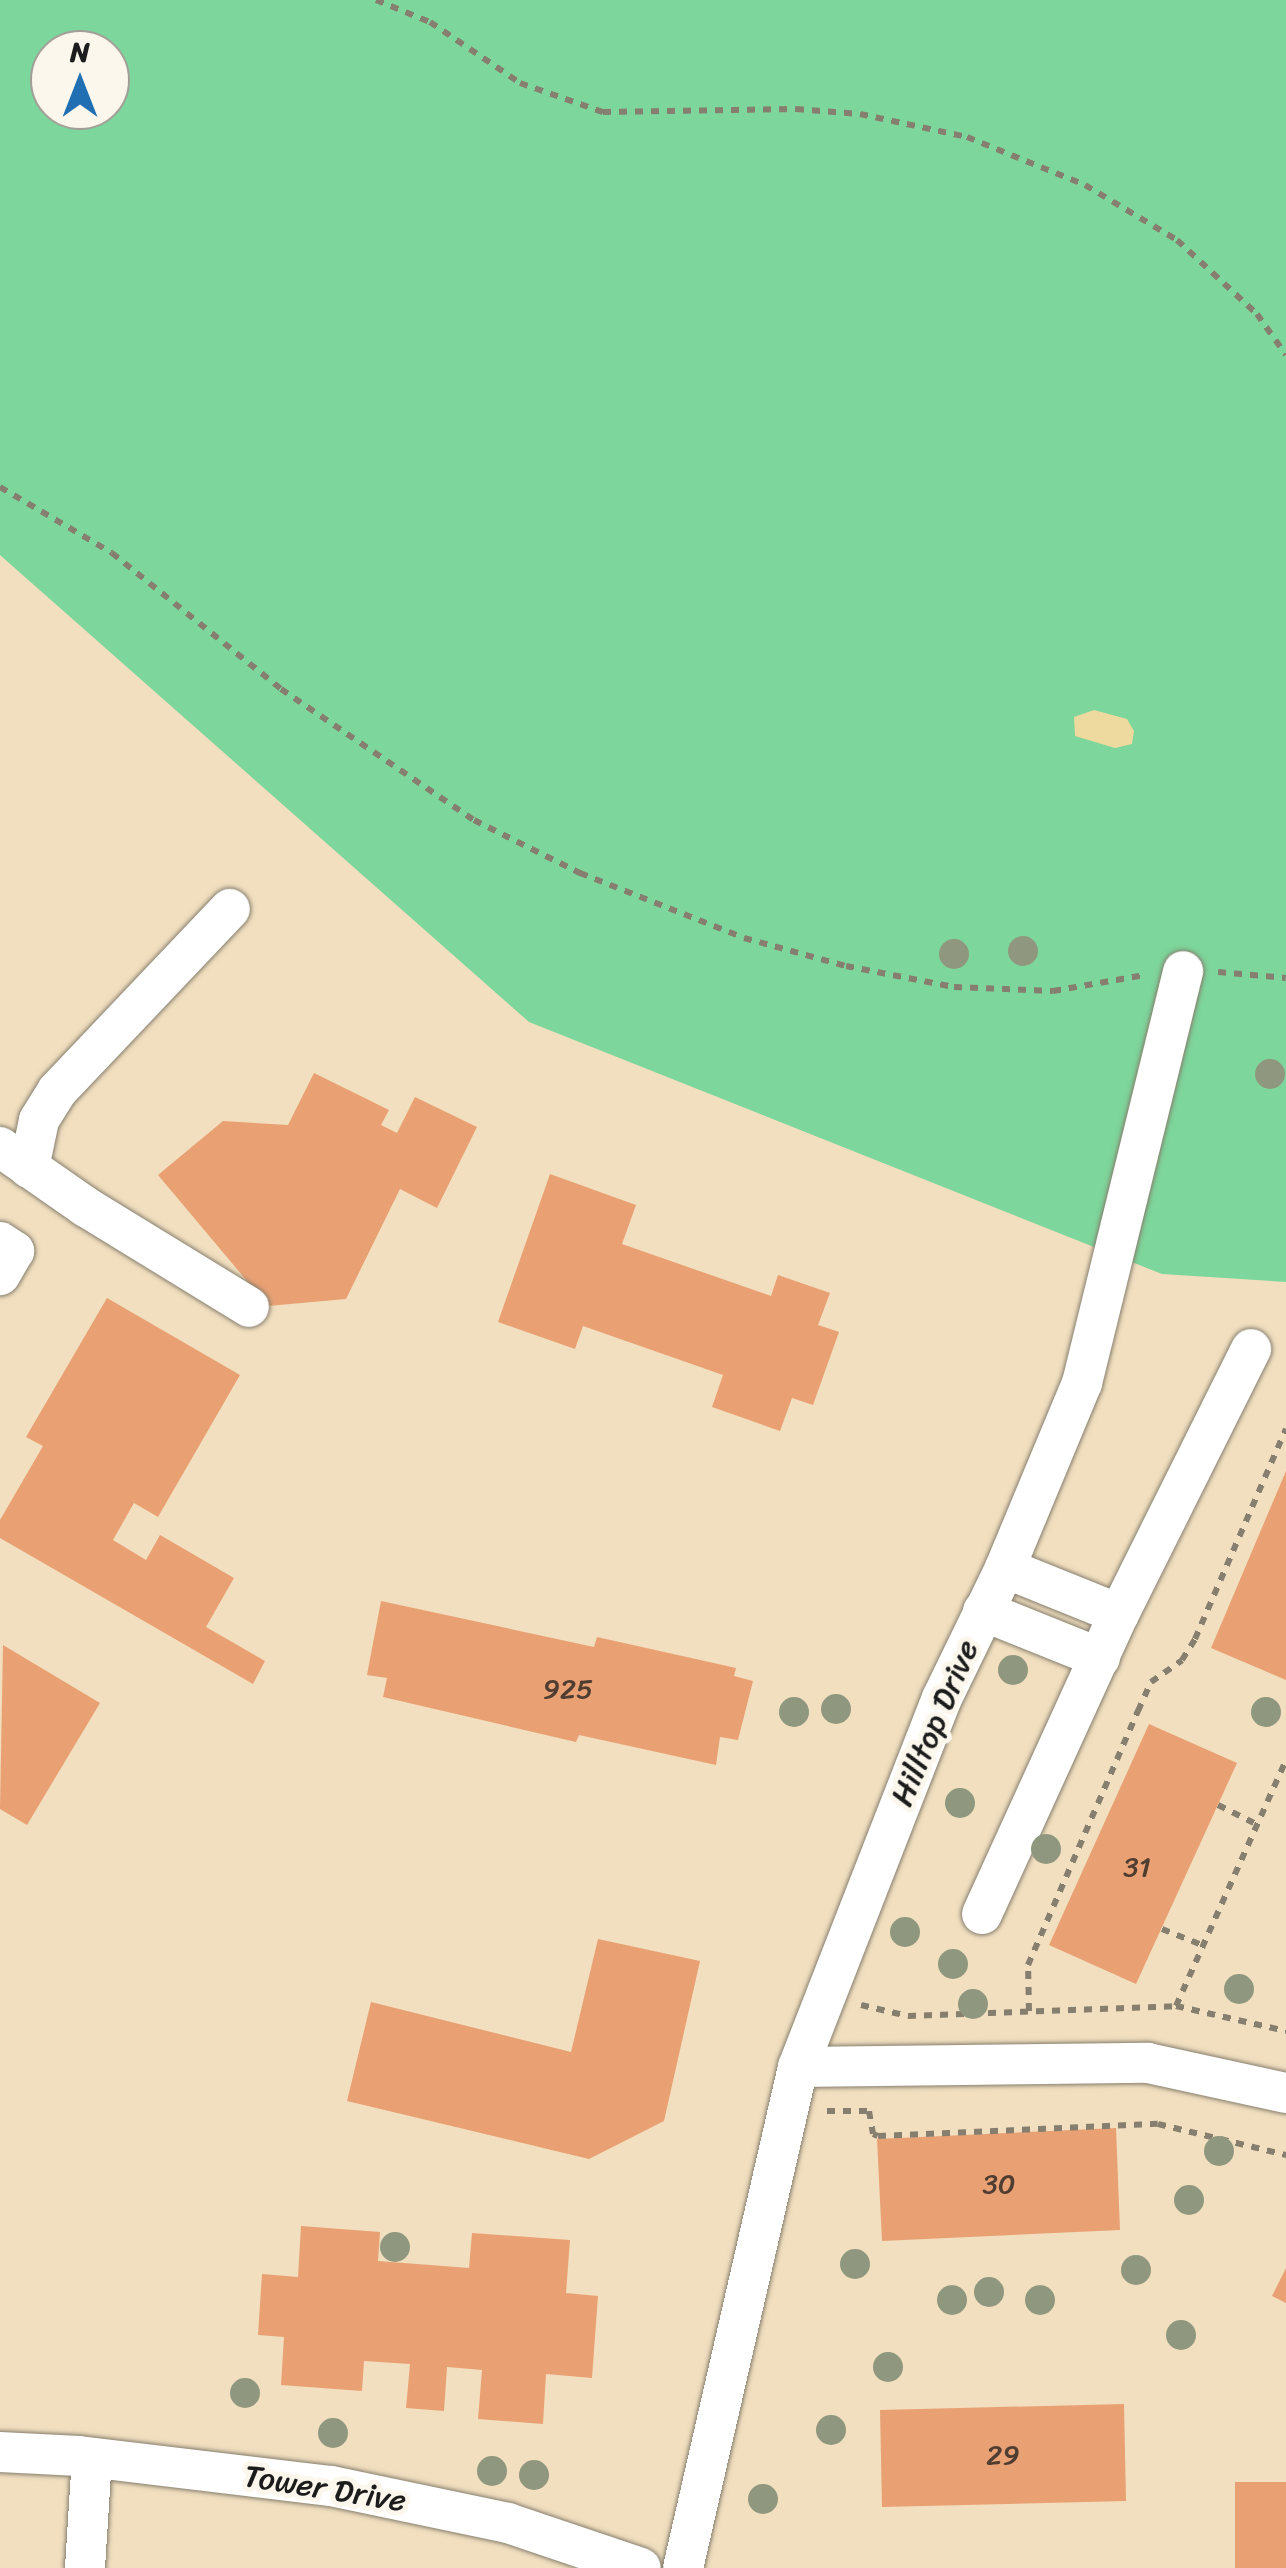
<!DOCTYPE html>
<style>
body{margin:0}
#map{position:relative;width:1286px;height:2568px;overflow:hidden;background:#f1dfbf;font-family:Sriracha,sans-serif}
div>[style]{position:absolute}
.green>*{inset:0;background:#7dd69b}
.sand>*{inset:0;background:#eeda9e}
.building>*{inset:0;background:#e9a173}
.path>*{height:6px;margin-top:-3px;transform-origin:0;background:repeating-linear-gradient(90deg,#867e6e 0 8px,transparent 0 16px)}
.roads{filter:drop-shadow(0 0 2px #867e6e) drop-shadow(0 0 2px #867e6e)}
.minor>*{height:40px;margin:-20px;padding:0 20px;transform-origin:20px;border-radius:20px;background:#fff}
.trees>*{width:30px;height:30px;margin:-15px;border-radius:50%;background:#8f987e}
span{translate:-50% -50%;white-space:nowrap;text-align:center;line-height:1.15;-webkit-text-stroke:10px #fbf7ec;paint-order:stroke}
.number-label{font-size:28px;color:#4f3d32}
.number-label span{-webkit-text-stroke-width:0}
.street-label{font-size:32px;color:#1c1c1c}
.north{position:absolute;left:30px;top:30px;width:100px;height:100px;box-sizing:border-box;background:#fbf7ec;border:2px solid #a29f99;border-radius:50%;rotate:0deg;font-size:28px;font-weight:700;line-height:40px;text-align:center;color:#1c1c1c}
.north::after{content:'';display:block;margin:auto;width:35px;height:45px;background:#1f6fb2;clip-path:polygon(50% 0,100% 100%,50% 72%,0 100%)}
</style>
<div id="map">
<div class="green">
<i style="clip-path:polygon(evenodd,0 0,1286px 0,1286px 1282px,1162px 1274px,529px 1022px,0 555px,0 0,50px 50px,110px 50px,110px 110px,50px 110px,50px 50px)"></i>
</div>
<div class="sand">
<i style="clip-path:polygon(1094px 710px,1127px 719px,1134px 731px,1132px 744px,1115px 748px,1075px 736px,1074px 717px)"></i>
</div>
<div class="building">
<i style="clip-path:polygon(314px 1073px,389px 1110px,381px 1125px,397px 1133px,415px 1097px,477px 1127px,437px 1208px,400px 1189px,346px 1299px,268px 1306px,158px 1175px,223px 1121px,288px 1125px)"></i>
<i style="clip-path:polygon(550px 1174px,636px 1205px,622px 1244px,771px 1296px,778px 1275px,830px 1293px,818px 1325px,839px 1332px,813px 1405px,792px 1398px,780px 1431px,712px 1407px,723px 1375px,583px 1326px,575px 1349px,498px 1322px)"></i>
<i style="clip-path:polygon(107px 1298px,240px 1375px,158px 1517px,134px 1503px,113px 1540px,146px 1560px,160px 1535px,234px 1578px,206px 1627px,265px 1661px,253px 1684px,0 1538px,0 1520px,43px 1446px,26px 1437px)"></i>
<i style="clip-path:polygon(1286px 1471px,1286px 1680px,1211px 1648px)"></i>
<i style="clip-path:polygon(381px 1601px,594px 1647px,597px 1637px,736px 1668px,734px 1676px,753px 1681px,738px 1740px,720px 1737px,716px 1765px,579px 1735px,576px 1742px,383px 1697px,387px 1678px,367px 1675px)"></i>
<i style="clip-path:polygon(3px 1645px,100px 1703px,27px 1825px,0 1809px)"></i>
<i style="clip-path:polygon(1149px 1724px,1237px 1763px,1136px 1984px,1049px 1945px)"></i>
<i style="clip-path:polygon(598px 1939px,700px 1961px,664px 2121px,589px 2159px,347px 2101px,371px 2002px,571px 2052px)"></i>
<i style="clip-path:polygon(1116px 2128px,1120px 2230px,882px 2241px,877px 2139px)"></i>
<i style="clip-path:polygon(301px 2226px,380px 2232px,378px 2261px,469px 2268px,472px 2233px,570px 2240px,566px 2293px,598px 2296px,592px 2378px,546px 2374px,543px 2424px,478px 2419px,482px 2370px,447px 2367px,444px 2411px,406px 2408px,410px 2364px,364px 2361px,362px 2391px,281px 2385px,284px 2337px,258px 2335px,262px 2274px,298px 2277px)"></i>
<i style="clip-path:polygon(1286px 2268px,1286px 2303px,1272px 2296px)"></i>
<i style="clip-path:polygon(1124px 2404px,1126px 2501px,882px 2507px,880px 2410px)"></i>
<i style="clip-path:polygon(1235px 2482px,1286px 2482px,1286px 2568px,1235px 2568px)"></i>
</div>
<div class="path">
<i style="left:376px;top:0;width:58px;rotate:22.2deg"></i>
<i style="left:430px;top:22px;width:109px;rotate:34.1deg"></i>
<i style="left:520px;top:83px;width:88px;rotate:19.3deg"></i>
<i style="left:603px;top:112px;width:193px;rotate:-0.9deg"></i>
<i style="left:796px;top:109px;width:64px;rotate:4.5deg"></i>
<i style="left:860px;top:114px;width:109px;rotate:12.1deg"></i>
<i style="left:967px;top:137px;width:127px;rotate:22.1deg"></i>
<i style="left:1085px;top:185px;width:107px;rotate:30.9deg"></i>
<i style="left:1177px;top:240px;width:109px;rotate:42.8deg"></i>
<i style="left:1257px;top:314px;width:50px;rotate:54.7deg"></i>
<i style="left:0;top:487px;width:130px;rotate:30.5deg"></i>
<i style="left:112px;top:553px;width:217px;rotate:38.8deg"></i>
<i style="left:281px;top:689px;width:233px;rotate:34.2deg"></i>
<i style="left:474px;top:820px;width:119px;rotate:26.6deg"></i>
<i style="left:580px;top:873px;width:176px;rotate:21.6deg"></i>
<i style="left:744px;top:938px;width:106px;rotate:15.4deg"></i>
<i style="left:846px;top:966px;width:110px;rotate:11deg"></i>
<i style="left:954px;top:987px;width:99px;rotate:2.3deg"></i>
<i style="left:1053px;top:991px;width:93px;rotate:-9.9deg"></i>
<i style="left:1218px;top:972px;width:68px;rotate:5deg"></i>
<i style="left:1218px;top:1805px;width:42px;rotate:26.6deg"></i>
<i style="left:1162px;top:1929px;width:43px;rotate:21.8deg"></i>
<i style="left:861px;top:2005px;width:48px;rotate:13.2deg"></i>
<i style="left:908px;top:2016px;width:268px;rotate:-2.1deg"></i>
<i style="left:1176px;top:2006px;width:113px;rotate:12.8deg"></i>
<i style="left:1176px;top:2006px;width:269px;rotate:-65.9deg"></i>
<i style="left:1029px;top:2011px;width:46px;rotate:-91.2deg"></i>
<i style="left:1028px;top:1965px;width:277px;rotate:-66.6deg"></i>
<i style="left:1138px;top:1711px;width:32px;rotate:-66deg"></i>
<i style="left:1151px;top:1682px;width:38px;rotate:-35deg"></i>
<i style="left:1182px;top:1660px;width:25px;rotate:-58deg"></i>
<i style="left:1195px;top:1639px;width:229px;rotate:-66.6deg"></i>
<i style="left:827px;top:2111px;width:42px"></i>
<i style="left:869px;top:2111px;width:23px;rotate:80deg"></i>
<i style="left:873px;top:2134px;width:5px;rotate:22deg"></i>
<i style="left:878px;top:2136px;width:280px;rotate:-2.5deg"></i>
<i style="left:1158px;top:2124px;width:132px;rotate:13.6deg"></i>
</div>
<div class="roads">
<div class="minor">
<i style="left:0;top:1147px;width:105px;rotate:34.9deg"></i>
<i style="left:86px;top:1207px;width:191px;rotate:31.5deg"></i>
<i style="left:29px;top:1168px;width:49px;rotate:-78.2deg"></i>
<i style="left:39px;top:1120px;width:34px;rotate:-58deg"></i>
<i style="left:57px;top:1091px;width:251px;rotate:-46.5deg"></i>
<i style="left:0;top:1242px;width:17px;rotate:33deg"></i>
<i style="left:14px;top:1251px;width:28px;rotate:120deg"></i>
<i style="left:1005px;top:1568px;width:123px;rotate:22deg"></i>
<i style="left:983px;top:1611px;width:126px;rotate:21.9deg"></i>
<i style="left:982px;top:1914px;width:330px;rotate:-65.5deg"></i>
<i style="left:1119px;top:1614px;width:296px;rotate:-63.5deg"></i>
<i style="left:798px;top:2067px;width:350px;rotate:-0.7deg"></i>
<i style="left:1148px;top:2063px;width:141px;rotate:12.3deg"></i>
<i style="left:0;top:2452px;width:79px;rotate:2.9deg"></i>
<i style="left:79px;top:2456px;width:254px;rotate:6.8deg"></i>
<i style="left:331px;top:2486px;width:181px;rotate:11.8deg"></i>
<i style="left:508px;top:2523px;width:140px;rotate:18.7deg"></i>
<i style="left:85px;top:2568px;width:110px;rotate:-86.4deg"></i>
<i style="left:683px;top:2568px;width:514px;rotate:-77.07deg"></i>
<i style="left:798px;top:2067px;width:396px;rotate:-68.7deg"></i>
<i style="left:942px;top:1698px;width:144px;rotate:-64.1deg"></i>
<i style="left:1005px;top:1568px;width:200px;rotate:-67.4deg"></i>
<i style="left:1082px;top:1383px;width:424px;rotate:-76.2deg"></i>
</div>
</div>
<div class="trees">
<i style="left:1023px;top:951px"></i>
<i style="left:954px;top:954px"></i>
<i style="left:1270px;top:1074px"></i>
<i style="left:1013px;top:1670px"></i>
<i style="left:836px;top:1709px"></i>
<i style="left:794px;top:1712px"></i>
<i style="left:1266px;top:1712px"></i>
<i style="left:960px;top:1803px"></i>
<i style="left:1046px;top:1849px"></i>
<i style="left:905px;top:1932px"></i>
<i style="left:953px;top:1964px"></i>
<i style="left:1239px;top:1989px"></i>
<i style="left:973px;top:2004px"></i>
<i style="left:1219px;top:2151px"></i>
<i style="left:1189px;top:2200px"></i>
<i style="left:395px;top:2247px"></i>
<i style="left:855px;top:2264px"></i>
<i style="left:1136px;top:2270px"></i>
<i style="left:989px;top:2292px"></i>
<i style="left:952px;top:2300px"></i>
<i style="left:1040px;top:2300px"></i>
<i style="left:1181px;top:2335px"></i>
<i style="left:888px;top:2367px"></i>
<i style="left:245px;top:2393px"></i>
<i style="left:831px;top:2430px"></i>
<i style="left:333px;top:2433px"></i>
<i style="left:492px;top:2471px"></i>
<i style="left:534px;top:2475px"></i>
<i style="left:763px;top:2499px"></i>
</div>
<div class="number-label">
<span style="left:568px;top:1689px">925</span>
<span style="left:1137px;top:1867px">31</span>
<span style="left:999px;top:2184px">30</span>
<span style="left:1003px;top:2455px">29</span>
</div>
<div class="street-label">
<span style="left:935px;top:1723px;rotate:-67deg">Hilltop Drive</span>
<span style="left:325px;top:2489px;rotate:9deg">Tower Drive</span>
</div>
<div class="north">N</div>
</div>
